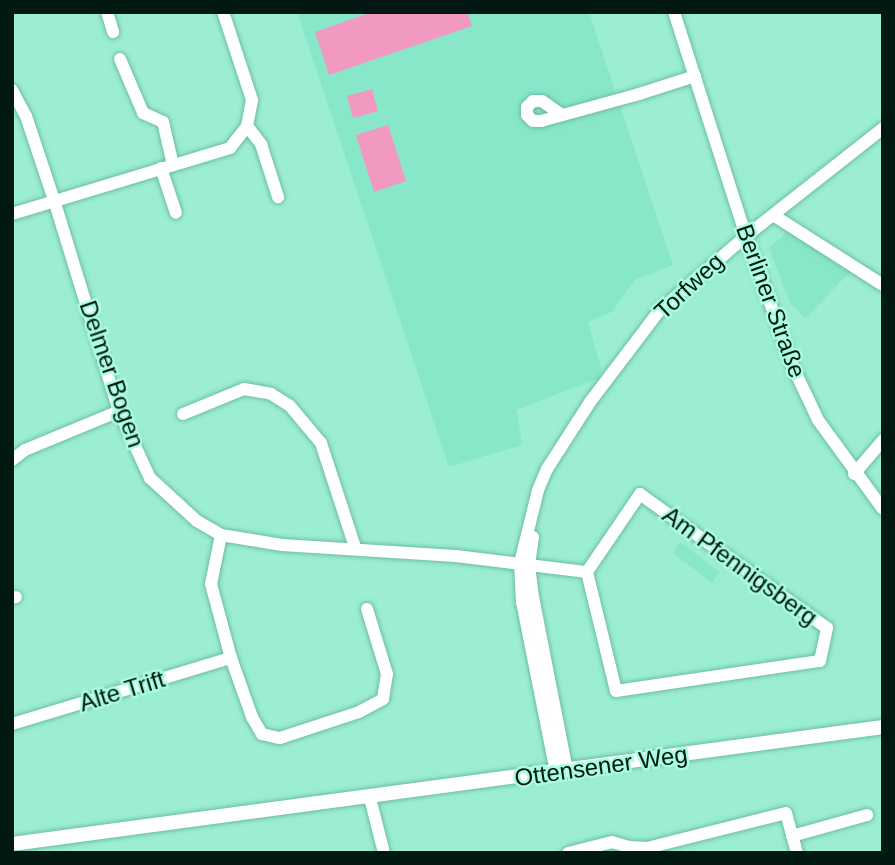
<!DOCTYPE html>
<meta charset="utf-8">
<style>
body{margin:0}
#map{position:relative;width:895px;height:865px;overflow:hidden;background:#9ceed3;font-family:Helvetica,sans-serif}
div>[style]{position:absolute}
.built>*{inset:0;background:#89e7c9}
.green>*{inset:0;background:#f199c1}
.roads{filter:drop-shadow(0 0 2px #6cbea4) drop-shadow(0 0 2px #6cbea4)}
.minor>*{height:12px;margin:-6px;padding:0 6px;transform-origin:6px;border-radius:6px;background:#fff}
.tertiary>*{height:14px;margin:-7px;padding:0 7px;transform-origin:7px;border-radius:7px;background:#fff}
span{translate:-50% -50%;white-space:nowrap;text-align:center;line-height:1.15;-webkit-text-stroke:5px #a9fce0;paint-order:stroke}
.street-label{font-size:24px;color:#011912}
.frame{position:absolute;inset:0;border:14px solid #011912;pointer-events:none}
</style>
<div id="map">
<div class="built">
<i style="clip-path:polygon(297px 12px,589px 12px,673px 265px,635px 280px,612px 312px,588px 322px,602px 371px,599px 378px,517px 410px,522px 445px,449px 467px)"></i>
<i style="clip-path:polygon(788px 231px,851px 271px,805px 319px,789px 301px,769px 248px)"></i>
<i style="clip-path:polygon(680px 542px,720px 572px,712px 583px,673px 553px)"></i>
</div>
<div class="green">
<i style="clip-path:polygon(372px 12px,467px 12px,472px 26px,329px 75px,315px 32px)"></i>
<i style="clip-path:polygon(372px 89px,378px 111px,353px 118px,347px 96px)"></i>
<i style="clip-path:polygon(388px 125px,406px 181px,374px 192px,356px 135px)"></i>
</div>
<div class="roads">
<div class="minor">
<i style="left:107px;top:12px;width:21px;rotate:73deg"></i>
<i style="left:674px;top:12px;width:235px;rotate:72.2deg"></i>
<i style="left:746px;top:236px;width:141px;rotate:70.2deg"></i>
<i style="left:794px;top:369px;width:56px;rotate:64.8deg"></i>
<i style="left:818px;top:420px;width:110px;rotate:53.9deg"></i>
<i style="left:120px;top:59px;width:59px;rotate:66.9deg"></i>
<i style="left:143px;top:113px;width:22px;rotate:24deg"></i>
<i style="left:163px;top:122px;width:44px;rotate:76.9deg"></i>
<i style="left:12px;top:90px;width:30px;rotate:62deg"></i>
<i style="left:26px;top:116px;width:89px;rotate:71.6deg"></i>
<i style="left:54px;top:200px;width:221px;rotate:72.9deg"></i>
<i style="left:119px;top:411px;width:74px;rotate:65.2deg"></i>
<i style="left:150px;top:478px;width:64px;rotate:42.5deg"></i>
<i style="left:197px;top:521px;width:28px;rotate:30deg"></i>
<i style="left:221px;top:535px;width:62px;rotate:9.3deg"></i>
<i style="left:282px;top:545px;width:174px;rotate:3.6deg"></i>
<i style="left:456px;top:556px;width:132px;rotate:7deg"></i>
<i style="left:587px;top:572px;width:122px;rotate:76.3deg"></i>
<i style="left:616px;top:691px;width:206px;rotate:-8.4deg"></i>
<i style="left:820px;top:661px;width:34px;rotate:-78deg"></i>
<i style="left:827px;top:628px;width:230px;rotate:-144.4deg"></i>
<i style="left:640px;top:494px;width:94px;rotate:124.2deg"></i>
<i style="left:562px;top:115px;width:24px;rotate:-145deg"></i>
<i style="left:542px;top:101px;width:9px;rotate:180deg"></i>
<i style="left:533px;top:101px;width:8px;rotate:135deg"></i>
<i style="left:527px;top:107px;width:8px;rotate:90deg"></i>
<i style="left:527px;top:115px;width:8px;rotate:45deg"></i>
<i style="left:533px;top:121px;width:8px"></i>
<i style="left:541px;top:121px;width:102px;rotate:-15.4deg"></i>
<i style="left:639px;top:94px;width:59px;rotate:-17.8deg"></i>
<i style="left:247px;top:126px;width:23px;rotate:52deg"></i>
<i style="left:261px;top:144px;width:56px;rotate:72.2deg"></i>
<i style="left:161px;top:168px;width:47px;rotate:71.6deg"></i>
<i style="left:12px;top:214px;width:228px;rotate:-16.8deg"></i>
<i style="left:230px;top:148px;width:28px;rotate:-52deg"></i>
<i style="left:247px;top:126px;width:26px;rotate:-79deg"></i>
<i style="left:252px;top:100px;width:93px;rotate:-108.2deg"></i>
<i style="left:773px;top:215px;width:130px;rotate:32.5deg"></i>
<i style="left:183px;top:414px;width:66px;rotate:-22.3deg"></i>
<i style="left:244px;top:389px;width:27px;rotate:10deg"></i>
<i style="left:271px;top:394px;width:22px;rotate:32deg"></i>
<i style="left:290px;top:406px;width:48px;rotate:50deg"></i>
<i style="left:321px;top:443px;width:109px;rotate:71.9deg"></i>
<i style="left:12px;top:460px;width:16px;rotate:-38deg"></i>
<i style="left:25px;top:450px;width:102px;rotate:-22.5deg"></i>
<i style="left:854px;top:474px;width:45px;rotate:-49.5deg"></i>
<i style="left:221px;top:535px;width:50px;rotate:101.5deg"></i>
<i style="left:211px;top:584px;width:77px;rotate:74.9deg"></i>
<i style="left:231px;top:658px;width:63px;rotate:70.4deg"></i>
<i style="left:252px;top:717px;width:20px;rotate:60deg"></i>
<i style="left:262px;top:734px;width:18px;rotate:13deg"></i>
<i style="left:280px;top:738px;width:83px;rotate:-18.2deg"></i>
<i style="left:359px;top:712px;width:27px;rotate:-28deg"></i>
<i style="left:383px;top:699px;width:25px;rotate:-81deg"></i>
<i style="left:387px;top:674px;width:68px;rotate:-107.1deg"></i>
<i style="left:533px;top:537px;width:28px;rotate:98deg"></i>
<i style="left:529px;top:565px;width:32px;rotate:83deg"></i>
<i style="left:533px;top:597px;width:177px;rotate:78.9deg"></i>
<i style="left:12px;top:598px;width:4px;rotate:-14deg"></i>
<i style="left:12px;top:724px;width:229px;rotate:-16.8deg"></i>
<i style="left:556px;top:772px;width:173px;rotate:-101.3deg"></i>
<i style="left:522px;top:602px;width:39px;rotate:-93deg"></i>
<i style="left:520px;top:563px;width:75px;rotate:-76.1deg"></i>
<i style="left:538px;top:490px;width:23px;rotate:-67deg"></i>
<i style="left:547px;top:469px;width:80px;rotate:-57.3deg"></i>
<i style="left:590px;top:402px;width:114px;rotate:-52.8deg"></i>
<i style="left:659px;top:311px;width:115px;rotate:-40.8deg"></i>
<i style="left:746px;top:236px;width:174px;rotate:-38.2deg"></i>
<i style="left:370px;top:798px;width:57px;rotate:75.7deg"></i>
<i style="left:792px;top:836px;width:78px;rotate:-15.6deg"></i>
<i style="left:568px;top:853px;width:45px;rotate:-14deg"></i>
<i style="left:612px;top:842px;width:18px;rotate:16deg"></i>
<i style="left:629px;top:847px;width:18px;rotate:3deg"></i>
<i style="left:647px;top:848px;width:143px;rotate:-14.1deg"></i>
<i style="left:786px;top:813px;width:41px;rotate:74.6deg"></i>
</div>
<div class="tertiary">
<i style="left:12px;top:844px;width:879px;rotate:-7.65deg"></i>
</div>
</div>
<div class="street-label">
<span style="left:689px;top:286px;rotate:-43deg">Torfweg</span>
<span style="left:771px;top:301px;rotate:70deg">Berliner Straße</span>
<span style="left:112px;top:374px;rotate:71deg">Delmer Bogen</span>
<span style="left:740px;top:566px;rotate:36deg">Am Pfennigsberg</span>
<span style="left:122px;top:691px;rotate:-17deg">Alte Trift</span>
<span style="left:601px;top:766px;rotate:-8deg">Ottensener Weg</span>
</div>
<div class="frame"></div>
</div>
